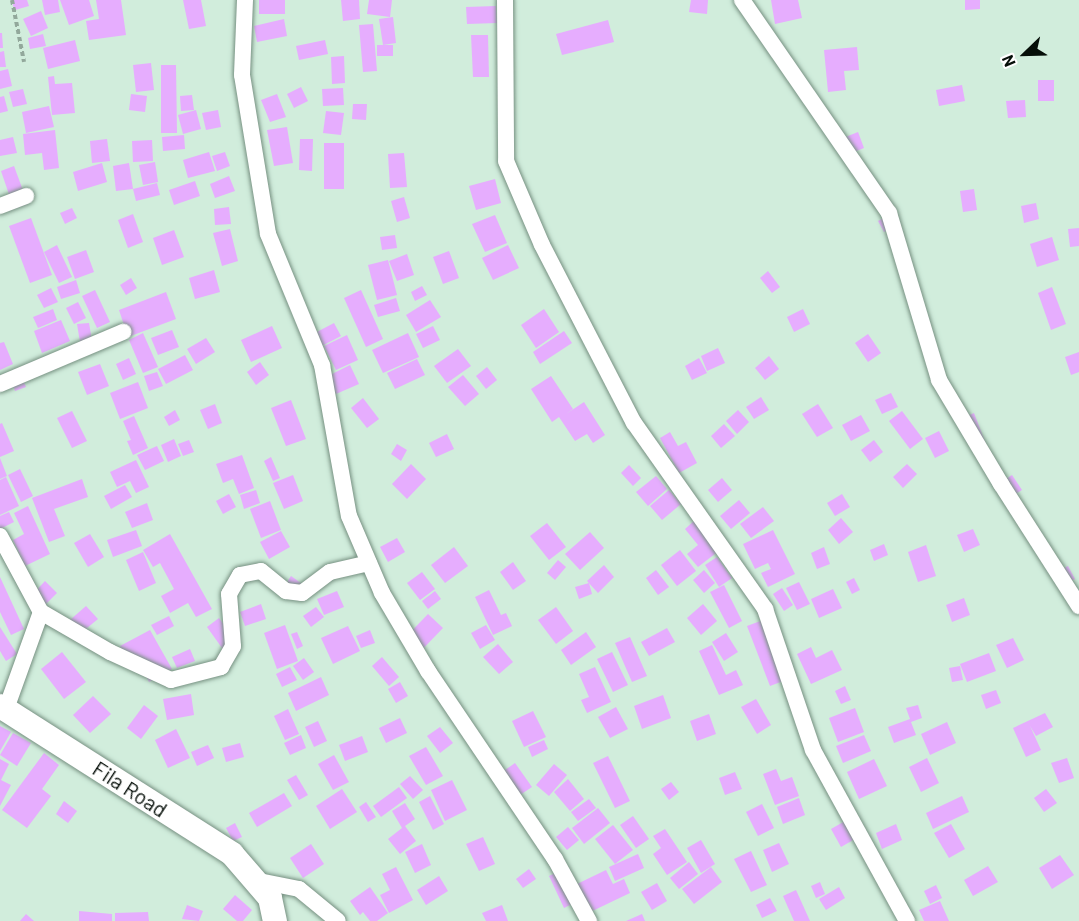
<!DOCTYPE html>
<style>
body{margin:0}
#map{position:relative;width:1079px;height:921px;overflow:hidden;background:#d1eddc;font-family:Barlow,sans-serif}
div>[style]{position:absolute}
.building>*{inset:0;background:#e6adfe}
.path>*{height:4px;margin-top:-2px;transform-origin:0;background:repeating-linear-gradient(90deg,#92a89b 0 4.5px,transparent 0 7.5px)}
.roads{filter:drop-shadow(0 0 2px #769081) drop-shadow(0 0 2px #769081)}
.street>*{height:16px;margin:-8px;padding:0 8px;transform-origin:8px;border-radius:8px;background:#fff}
.secondary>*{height:24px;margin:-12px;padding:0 12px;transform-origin:12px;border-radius:12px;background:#fff}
span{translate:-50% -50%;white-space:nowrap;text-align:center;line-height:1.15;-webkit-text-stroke:4.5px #fff;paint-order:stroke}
.street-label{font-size:21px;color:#060f09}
.north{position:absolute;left:995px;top:24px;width:60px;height:60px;-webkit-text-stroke:4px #fff;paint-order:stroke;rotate:247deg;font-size:16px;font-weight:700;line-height:24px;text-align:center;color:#060f09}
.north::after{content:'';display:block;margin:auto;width:21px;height:27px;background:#060f09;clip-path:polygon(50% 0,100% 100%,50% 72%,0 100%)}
</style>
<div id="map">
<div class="building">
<i style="clip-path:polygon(11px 0,27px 0,29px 6px,15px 10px)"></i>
<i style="clip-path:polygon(42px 0,58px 0,60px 12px,45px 15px)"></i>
<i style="clip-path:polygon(60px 0,89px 0,94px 16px,69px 25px)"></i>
<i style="clip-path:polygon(96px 0,121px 0,126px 35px,89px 40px,86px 21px,99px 19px)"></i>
<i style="clip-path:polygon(183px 0,201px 0,206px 26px,189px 29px)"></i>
<i style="clip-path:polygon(259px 0,285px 0,285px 14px,259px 14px)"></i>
<i style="clip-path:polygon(341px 0,359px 0,360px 19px,343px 21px)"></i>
<i style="clip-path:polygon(369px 0,392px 0,390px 17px,367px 14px)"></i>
<i style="clip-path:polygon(691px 0,708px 0,707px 14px,689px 12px)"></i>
<i style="clip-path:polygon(771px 0,798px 0,802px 18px,775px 24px)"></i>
<i style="clip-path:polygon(965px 0,980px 0,980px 9px,965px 10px)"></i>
<i style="clip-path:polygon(496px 6px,497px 23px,467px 24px,466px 7px)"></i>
<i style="clip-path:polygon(41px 11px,48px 28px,31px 36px,23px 19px)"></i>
<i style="clip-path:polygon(393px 17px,396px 43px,383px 45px,379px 19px)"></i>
<i style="clip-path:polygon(284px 19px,287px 36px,257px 42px,254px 26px)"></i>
<i style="clip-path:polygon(608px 20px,614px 42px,562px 55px,556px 34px)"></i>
<i style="clip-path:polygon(373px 24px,377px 71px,363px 72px,359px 25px)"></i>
<i style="clip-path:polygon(0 33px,2px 33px,3px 48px,0 48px)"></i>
<i style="clip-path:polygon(43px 34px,46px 46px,30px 49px,28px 38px)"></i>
<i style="clip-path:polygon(471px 35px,488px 35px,489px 77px,473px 77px)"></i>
<i style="clip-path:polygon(75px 40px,80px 61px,48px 69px,43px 48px)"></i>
<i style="clip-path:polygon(325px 40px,328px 54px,299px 60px,296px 46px)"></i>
<i style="clip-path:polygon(377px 45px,393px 45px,393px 56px,377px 56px)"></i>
<i style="clip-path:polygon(857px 47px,859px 70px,844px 71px,846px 90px,828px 92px,824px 50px)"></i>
<i style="clip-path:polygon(4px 51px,6px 67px,0 67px,0 52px)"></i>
<i style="clip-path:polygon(344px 56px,345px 83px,332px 84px,331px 57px)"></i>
<i style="clip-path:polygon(151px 63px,154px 90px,136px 92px,133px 65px)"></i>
<i style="clip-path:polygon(161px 65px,176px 65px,177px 133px,161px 133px)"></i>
<i style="clip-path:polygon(8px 69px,12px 86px,0 89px,0 71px)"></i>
<i style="clip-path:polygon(54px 76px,55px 84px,72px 83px,75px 113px,52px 115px,48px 77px)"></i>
<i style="clip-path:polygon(1038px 80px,1054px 80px,1054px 101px,1038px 101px)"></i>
<i style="clip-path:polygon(962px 85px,965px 101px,939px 106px,936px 90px)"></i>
<i style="clip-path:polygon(301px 87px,308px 101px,294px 108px,287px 94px)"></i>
<i style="clip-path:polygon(343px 88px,344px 105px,323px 106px,322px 89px)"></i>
<i style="clip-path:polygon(23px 89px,27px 104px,13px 107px,9px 92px)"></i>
<i style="clip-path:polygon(131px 94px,147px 96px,145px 112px,129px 110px)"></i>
<i style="clip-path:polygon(277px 94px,286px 117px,270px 122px,261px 100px)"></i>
<i style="clip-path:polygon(192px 95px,194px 110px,181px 111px,180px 96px)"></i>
<i style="clip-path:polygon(4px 96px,8px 111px,0 113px,0 97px)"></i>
<i style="clip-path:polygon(1025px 100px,1026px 117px,1008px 118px,1006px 101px)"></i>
<i style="clip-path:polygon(353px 104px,367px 104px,366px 120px,352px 119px)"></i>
<i style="clip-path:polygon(49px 106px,54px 127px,26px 133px,22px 112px)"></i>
<i style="clip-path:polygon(196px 110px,201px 129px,183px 134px,178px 115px)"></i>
<i style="clip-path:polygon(218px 110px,221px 127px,206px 130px,202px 113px)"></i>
<i style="clip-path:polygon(326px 111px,344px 113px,341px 135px,323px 133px)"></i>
<i style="clip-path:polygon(287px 127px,293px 163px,274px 166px,267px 130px)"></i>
<i style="clip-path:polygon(55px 130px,59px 168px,44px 170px,42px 153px,25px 155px,23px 134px)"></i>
<i style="clip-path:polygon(858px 132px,864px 148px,849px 154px,843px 138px)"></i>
<i style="clip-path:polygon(184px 135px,185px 149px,163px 151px,162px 137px)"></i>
<i style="clip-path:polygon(13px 137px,17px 153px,0 156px,0 140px)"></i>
<i style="clip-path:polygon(107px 139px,110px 161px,92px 163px,90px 141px)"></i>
<i style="clip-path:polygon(300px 139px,313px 139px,312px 171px,299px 170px)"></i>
<i style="clip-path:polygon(152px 140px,153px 161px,133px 162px,132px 141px)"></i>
<i style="clip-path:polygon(324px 143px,344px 143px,344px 189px,324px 189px)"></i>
<i style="clip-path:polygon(209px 152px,215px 171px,188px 178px,183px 160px)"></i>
<i style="clip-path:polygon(225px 152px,230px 166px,217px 171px,212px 156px)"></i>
<i style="clip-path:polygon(404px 153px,407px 187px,390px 188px,388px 154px)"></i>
<i style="clip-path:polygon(155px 162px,158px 182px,143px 185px,139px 165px)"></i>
<i style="clip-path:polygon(102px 163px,107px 182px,78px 191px,73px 172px)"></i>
<i style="clip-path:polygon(129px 163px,133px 189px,116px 191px,113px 166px)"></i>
<i style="clip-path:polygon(14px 166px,28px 204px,14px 209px,1px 171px)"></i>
<i style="clip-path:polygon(229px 176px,235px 191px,215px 198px,210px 184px)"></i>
<i style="clip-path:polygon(495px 179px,501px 203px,476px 210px,469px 186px)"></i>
<i style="clip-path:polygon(195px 181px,200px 196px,174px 205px,169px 190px)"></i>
<i style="clip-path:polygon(157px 183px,160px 195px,136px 201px,133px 189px)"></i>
<i style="clip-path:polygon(974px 189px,977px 210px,963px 212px,960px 191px)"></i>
<i style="clip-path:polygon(404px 197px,410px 218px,397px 222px,391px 201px)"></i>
<i style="clip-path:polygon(1036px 203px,1039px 219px,1024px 223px,1021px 206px)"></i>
<i style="clip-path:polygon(229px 207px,231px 224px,215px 225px,214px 209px)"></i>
<i style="clip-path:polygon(72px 208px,77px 218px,65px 224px,60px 213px)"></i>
<i style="clip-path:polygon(133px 214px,143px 242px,128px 248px,118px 220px)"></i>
<i style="clip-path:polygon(495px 215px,507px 243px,485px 252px,472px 224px)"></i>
<i style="clip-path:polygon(889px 215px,895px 226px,884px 232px,878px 221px)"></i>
<i style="clip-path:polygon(31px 218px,52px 275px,30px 283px,9px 226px)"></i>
<i style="clip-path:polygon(1079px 228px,1079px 246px,1070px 247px,1068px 229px)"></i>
<i style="clip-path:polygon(230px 229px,238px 261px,222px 266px,213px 233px)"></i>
<i style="clip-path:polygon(174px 230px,184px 257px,162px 265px,153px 238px)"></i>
<i style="clip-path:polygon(395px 235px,397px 248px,382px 250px,380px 237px)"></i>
<i style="clip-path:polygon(1052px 237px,1059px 260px,1037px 267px,1030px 244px)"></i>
<i style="clip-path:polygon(57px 245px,72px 277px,59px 283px,44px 252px)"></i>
<i style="clip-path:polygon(508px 245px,519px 268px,493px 280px,482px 258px)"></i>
<i style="clip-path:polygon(86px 250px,94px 272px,75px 279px,67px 257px)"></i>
<i style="clip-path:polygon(449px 251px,459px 278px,443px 284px,433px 257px)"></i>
<i style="clip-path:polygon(407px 254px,414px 275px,397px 281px,389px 261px)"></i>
<i style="clip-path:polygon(388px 260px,397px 295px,377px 300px,368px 265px)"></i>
<i style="clip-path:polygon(214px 270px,220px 292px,195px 299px,189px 278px)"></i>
<i style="clip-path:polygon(768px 271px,780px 287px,772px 293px,760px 278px)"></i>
<i style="clip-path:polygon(131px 278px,137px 288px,126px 295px,120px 285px)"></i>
<i style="clip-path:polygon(76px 280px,80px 293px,61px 299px,57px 287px)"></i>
<i style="clip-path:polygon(422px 286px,427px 295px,415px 301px,411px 292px)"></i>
<i style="clip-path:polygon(1052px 287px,1066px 324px,1051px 330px,1038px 293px)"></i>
<i style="clip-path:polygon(51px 288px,58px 302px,44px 308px,37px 295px)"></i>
<i style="clip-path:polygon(95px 290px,110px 322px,97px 328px,82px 296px)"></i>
<i style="clip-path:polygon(361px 290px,383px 339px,366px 347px,344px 298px)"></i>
<i style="clip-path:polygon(166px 292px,176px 319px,128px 337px,119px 310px)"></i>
<i style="clip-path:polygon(396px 298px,400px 311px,378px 317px,374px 305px)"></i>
<i style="clip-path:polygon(430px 300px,441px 317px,416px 332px,406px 315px)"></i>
<i style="clip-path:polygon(78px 302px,86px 318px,74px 324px,66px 308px)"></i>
<i style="clip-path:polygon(53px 309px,57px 320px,38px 328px,33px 317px)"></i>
<i style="clip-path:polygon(544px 309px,559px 332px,536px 348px,521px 325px)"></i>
<i style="clip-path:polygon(803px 309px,810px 324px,794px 332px,787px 317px)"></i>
<i style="clip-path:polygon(61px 320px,70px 341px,42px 353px,34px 331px)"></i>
<i style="clip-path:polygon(89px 323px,93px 346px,81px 348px,77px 324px)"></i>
<i style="clip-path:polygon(334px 323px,341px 336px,320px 347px,313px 334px)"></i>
<i style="clip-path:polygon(272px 326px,282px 348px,251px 362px,241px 340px)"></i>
<i style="clip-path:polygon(433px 326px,440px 340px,423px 348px,416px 334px)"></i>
<i style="clip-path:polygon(172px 330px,179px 347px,158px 355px,151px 338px)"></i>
<i style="clip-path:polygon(564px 331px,572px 343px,540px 364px,533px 352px)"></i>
<i style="clip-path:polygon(143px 333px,158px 367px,143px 373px,129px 340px)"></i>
<i style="clip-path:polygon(408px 333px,419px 357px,383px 373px,372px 350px)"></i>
<i style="clip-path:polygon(868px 334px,881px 353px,868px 362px,855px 343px)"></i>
<i style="clip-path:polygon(347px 335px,358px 360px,336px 370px,324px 346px)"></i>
<i style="clip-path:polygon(206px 338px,215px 352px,196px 364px,187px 349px)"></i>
<i style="clip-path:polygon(4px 342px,13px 364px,0 370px,0 343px)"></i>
<i style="clip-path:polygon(718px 348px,725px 363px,707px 371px,701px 356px)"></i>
<i style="clip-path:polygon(458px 349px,471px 366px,447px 383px,434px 366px)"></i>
<i style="clip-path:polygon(1079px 352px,1079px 372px,1071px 375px,1065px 357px)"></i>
<i style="clip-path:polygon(185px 355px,193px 370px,166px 384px,158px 369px)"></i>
<i style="clip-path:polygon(769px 356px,779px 369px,765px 380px,755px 368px)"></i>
<i style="clip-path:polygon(129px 358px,136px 374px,123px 380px,116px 364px)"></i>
<i style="clip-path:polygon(699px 358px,707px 373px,692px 380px,685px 366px)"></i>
<i style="clip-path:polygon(417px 359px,425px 375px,395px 389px,387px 373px)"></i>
<i style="clip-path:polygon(260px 362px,269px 375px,256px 385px,247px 372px)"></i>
<i style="clip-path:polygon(100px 364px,109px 386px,87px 395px,78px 372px)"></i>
<i style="clip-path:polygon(350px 365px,359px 384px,336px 394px,328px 376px)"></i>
<i style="clip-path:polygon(487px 367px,497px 380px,486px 389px,476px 376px)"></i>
<i style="clip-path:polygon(157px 372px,163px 386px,149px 391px,144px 376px)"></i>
<i style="clip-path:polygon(20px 373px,26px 387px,15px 391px,10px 377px)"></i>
<i style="clip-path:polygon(463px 375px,479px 394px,465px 406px,448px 387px)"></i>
<i style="clip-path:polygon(551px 376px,573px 409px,566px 414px,584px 402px,605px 435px,593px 443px,587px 434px,575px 441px,559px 417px,552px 422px,531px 389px)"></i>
<i style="clip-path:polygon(138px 382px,148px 408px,120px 419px,110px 393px)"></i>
<i style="clip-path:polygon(891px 393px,898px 407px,882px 414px,875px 400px)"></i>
<i style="clip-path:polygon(761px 397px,769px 410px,754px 419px,746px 407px)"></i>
<i style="clip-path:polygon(363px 398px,379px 419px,367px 428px,351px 408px)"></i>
<i style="clip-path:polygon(291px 400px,306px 439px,286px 446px,271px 408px)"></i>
<i style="clip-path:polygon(215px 404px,222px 423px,208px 429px,200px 410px)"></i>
<i style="clip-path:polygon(818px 404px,833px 428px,817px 437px,802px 414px)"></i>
<i style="clip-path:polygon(175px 410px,180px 420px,169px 426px,164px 417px)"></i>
<i style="clip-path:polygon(738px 410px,749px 422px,737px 434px,726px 421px)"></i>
<i style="clip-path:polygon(72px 411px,87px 441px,72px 448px,57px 418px)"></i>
<i style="clip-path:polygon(902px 411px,923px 439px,910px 449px,889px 421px)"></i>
<i style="clip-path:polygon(974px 413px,986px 444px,961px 419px)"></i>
<i style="clip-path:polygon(861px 415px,870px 431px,851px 441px,842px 425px)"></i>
<i style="clip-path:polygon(134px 416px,148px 448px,133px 455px,127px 441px,131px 440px,123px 421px)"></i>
<i style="clip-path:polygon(2px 423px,14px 451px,0 457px,0 424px)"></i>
<i style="clip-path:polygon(724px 424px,735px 436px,721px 448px,711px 436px)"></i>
<i style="clip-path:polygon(939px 431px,949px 451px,935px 458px,925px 438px)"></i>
<i style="clip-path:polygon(670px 432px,678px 446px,686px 442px,697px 463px,679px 473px,660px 438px)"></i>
<i style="clip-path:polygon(447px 434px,454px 449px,436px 457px,429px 443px)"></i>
<i style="clip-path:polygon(174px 439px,181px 456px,168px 462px,161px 445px)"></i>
<i style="clip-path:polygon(189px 440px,194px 452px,183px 456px,178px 444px)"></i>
<i style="clip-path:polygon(874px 440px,883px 452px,870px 462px,861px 450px)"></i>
<i style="clip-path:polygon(397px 444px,407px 450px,401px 461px,391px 454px)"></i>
<i style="clip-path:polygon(157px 446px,164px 461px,145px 470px,137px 455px)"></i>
<i style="clip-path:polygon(242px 455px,254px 488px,239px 494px,233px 479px,223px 483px,216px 464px)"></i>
<i style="clip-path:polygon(271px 457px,280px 478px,273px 481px,264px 461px)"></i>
<i style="clip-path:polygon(0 458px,7px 476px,0 479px)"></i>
<i style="clip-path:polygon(136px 460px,149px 487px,136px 493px,130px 481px,117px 487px,110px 472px)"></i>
<i style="clip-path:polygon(411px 464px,426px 479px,407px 499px,392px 484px)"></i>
<i style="clip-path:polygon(907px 464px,917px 474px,903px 488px,893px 477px)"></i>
<i style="clip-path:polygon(629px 465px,641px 478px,633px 486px,621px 473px)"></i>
<i style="clip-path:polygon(20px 469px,33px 496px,21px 502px,8px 475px)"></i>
<i style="clip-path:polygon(293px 475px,303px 501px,284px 509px,273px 483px)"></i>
<i style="clip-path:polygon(1012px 475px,1022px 490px,1006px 500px,997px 485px)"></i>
<i style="clip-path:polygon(656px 476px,667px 489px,648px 506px,636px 492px)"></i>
<i style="clip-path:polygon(6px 477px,19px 506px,0 515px,0 480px)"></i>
<i style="clip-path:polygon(722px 478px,732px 490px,718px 502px,708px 490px)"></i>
<i style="clip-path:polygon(82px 479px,88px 497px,54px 509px,65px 536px,49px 542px,32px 498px)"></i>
<i style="clip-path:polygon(125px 485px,132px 497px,111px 509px,104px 496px)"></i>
<i style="clip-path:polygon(256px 490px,260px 503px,244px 509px,240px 495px)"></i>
<i style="clip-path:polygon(669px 490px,681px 504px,662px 520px,650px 506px)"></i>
<i style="clip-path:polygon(229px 494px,236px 507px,223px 514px,216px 501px)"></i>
<i style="clip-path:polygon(842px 494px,850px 507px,835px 516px,827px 503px)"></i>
<i style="clip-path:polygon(739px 500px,750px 513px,731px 529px,720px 516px)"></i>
<i style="clip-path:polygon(270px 501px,281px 530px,261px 538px,250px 509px)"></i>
<i style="clip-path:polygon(147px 503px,153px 520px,132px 528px,125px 512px)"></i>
<i style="clip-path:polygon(28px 506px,50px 554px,25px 566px,13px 540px,24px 534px,14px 513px)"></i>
<i style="clip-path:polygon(763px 507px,774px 521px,751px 538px,740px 524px)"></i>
<i style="clip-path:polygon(9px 512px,14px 522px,0 529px,0 516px)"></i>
<i style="clip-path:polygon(841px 518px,853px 532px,839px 544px,828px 530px)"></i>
<i style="clip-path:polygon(695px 520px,720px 550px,698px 567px,687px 554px,698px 545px,685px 529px)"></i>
<i style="clip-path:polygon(547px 523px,566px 547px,549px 560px,530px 536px)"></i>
<i style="clip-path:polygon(973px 529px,980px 545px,964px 552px,957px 535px)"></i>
<i style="clip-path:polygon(136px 530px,142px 546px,113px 557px,107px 540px)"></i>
<i style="clip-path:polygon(773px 530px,795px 574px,768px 587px,761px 573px,771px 569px,768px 563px,755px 569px,743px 544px)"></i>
<i style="clip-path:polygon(281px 531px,290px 547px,269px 559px,260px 542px)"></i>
<i style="clip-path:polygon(590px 532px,604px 548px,580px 570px,565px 554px)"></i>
<i style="clip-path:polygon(90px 534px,104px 557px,88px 567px,74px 543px)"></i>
<i style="clip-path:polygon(170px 534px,212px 609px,196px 617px,188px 603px,170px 613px,161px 596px,174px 589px,160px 563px,153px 567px,143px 550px)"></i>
<i style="clip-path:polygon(397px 538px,405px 552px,388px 562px,380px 547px)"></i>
<i style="clip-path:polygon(884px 544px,888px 555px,874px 561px,870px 550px)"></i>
<i style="clip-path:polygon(926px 545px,936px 576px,918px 582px,908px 552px)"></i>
<i style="clip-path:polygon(454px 547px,468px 566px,445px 583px,431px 565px)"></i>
<i style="clip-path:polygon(824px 547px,830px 564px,817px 569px,811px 553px)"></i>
<i style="clip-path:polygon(680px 550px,696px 571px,677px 586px,661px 565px)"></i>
<i style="clip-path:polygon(143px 552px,156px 583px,139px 591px,126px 560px)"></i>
<i style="clip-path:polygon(717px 557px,732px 578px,719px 587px,705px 565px)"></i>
<i style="clip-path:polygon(558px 560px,566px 567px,555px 580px,547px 573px)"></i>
<i style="clip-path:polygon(513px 562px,526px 581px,513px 590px,500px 572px)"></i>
<i style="clip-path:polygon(604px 565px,614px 577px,598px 593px,587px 581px)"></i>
<i style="clip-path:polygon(1068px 566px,1075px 579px,1063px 585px,1056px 572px)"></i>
<i style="clip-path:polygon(656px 570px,669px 587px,658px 595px,646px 578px)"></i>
<i style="clip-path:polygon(704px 570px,715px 583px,704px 593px,693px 580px)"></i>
<i style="clip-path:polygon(422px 572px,435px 589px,420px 600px,407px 583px)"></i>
<i style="clip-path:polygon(291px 576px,305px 586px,282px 590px)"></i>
<i style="clip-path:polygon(0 577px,24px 629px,11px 635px,0 612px)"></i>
<i style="clip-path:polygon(854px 578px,860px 590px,852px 594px,846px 582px)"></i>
<i style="clip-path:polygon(45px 581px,57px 593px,45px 605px,33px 594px)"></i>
<i style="clip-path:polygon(799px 582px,810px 604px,797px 610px,786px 588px)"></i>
<i style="clip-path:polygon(589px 583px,592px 594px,579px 599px,575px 587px)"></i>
<i style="clip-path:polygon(724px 585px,742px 621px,729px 628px,710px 592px)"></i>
<i style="clip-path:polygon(782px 588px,793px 605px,784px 611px,773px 594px)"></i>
<i style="clip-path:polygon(833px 589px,842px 608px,819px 618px,811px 599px)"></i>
<i style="clip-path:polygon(489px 590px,501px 615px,506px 613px,512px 626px,493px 635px,475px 597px)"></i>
<i style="clip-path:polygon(337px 591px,344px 607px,324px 615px,317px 599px)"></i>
<i style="clip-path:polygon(435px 591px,441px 599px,428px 609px,422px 601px)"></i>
<i style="clip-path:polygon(964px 598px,970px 615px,952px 622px,946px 605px)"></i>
<i style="clip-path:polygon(261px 604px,266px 619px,245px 626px,240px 612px)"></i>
<i style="clip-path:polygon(703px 604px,717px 621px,701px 635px,687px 618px)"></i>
<i style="clip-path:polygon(86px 606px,98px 619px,81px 633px,70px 620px)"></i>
<i style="clip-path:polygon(316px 607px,324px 617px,311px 627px,303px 616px)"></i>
<i style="clip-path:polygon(556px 607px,573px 631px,556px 644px,538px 620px)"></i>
<i style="clip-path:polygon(428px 614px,443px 628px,416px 656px,402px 641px)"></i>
<i style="clip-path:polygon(169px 616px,174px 626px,157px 635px,151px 625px)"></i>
<i style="clip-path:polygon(219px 618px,239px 646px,227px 655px,207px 627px)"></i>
<i style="clip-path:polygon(763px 620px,786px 680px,770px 686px,747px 626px)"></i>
<i style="clip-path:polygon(285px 625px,298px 661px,277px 669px,264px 633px)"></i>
<i style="clip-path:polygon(486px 625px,495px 640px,480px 649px,471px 633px)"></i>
<i style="clip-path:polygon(348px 626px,360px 651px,333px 664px,321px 638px)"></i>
<i style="clip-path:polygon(0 627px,17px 654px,6px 661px,0 651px)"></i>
<i style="clip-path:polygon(667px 628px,675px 642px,649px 656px,641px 642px)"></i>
<i style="clip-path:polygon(150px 630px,172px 669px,149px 682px,140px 664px,132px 668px,120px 646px)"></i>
<i style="clip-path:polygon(370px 630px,375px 643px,361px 648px,356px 636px)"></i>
<i style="clip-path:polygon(297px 632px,303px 646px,297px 649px,291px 634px)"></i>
<i style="clip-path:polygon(586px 632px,596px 647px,571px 665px,561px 650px)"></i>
<i style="clip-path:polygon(726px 633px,738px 652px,724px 661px,712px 642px)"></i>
<i style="clip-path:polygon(630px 637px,647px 676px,632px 682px,615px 643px)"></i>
<i style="clip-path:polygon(1013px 638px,1024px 660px,1007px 668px,996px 645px)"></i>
<i style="clip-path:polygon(498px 644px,513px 662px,499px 674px,483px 657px)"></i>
<i style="clip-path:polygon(712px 645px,726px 675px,736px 670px,743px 685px,719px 695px,699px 651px)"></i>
<i style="clip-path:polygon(811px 647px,816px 658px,832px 650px,842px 670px,811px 684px,797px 654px)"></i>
<i style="clip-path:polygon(190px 649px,195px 661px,177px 668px,172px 657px)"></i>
<i style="clip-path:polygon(62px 652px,86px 682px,64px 699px,41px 669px)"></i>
<i style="clip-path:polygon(612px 652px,628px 685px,613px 692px,597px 659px)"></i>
<i style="clip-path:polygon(989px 653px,996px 671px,967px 682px,960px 664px)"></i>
<i style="clip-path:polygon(382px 657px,399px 677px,389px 686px,372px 666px)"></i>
<i style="clip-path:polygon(304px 658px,314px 672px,303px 680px,293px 666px)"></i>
<i style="clip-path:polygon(960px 666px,963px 680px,952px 682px,949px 668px)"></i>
<i style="clip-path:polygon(290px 667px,297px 680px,282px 687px,276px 674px)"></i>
<i style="clip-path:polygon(595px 667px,611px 702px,587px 713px,581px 700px,589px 697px,579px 674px)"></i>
<i style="clip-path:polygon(321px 677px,329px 695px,296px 711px,288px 693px)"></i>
<i style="clip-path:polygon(400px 682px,408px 696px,396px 703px,388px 689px)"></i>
<i style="clip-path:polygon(845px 686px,851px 700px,841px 704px,835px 691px)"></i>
<i style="clip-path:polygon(996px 690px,1001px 703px,986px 709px,981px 695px)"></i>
<i style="clip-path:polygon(191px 694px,194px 715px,167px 720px,163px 699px)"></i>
<i style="clip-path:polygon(663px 695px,671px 718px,642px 729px,634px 706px)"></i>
<i style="clip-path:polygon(93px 696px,111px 714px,90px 733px,73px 715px)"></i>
<i style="clip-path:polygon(756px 699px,771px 725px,757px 734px,741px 707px)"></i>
<i style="clip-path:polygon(144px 705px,158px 716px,141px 739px,127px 728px)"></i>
<i style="clip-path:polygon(918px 705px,922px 718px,911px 722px,916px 735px,894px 743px,888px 727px,910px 719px,906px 708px)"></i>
<i style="clip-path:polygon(616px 707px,628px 729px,610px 738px,598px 717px)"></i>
<i style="clip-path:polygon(855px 708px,864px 732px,838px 742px,829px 718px)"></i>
<i style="clip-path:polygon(288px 709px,299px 734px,285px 740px,274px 716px)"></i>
<i style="clip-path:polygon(533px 711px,546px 737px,524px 747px,512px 721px)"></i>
<i style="clip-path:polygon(1045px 713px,1053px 727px,1036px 736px,1030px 726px,1041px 750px,1026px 757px,1013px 728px)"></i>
<i style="clip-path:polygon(709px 714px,716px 734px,697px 741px,690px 721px)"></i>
<i style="clip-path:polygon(400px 718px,407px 733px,386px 743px,379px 728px)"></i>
<i style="clip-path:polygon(318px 721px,327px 741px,314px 747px,305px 727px)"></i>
<i style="clip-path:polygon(947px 722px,956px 743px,930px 755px,921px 734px)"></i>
<i style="clip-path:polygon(0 726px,11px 732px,0 751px)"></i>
<i style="clip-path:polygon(440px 727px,453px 743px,440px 753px,427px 736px)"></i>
<i style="clip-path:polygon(176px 729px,190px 758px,168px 768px,155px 740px)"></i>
<i style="clip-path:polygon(13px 733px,31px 743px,17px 766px,0 755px)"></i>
<i style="clip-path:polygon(301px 735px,306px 748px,290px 755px,284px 743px)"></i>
<i style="clip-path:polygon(864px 735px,871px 751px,843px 763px,836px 746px)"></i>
<i style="clip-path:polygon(362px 736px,368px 752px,345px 761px,339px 745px)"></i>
<i style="clip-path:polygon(544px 740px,548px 749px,532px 757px,528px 747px)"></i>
<i style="clip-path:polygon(240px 743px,244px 757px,226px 762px,222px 748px)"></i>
<i style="clip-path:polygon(208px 745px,214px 758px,197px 766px,191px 752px)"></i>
<i style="clip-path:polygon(426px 747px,443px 776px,426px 785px,409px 756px)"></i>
<i style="clip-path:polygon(44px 753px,59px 765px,42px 789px,51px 796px,27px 828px,2px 810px)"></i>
<i style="clip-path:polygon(334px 755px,349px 782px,333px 790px,318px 764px)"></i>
<i style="clip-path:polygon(608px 756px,630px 801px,615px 808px,593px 763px)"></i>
<i style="clip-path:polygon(927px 758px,939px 783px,921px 792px,909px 767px)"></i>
<i style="clip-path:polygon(1067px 758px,1074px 778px,1059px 783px,1051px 763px)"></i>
<i style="clip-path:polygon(0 759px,9px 764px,1px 780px,11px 785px,0 806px)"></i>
<i style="clip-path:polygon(874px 759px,887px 786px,859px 799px,847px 772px)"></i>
<i style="clip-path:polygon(515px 763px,532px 787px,514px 799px,498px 775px)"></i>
<i style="clip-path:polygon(554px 764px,567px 775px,549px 796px,536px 785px)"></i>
<i style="clip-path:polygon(776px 769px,781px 781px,792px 777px,799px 796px,775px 805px,763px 774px)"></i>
<i style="clip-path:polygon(735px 772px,742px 789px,725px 795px,719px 778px)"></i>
<i style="clip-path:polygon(296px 775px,308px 795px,299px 800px,287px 780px)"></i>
<i style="clip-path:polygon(410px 776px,423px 790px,413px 799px,400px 784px)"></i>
<i style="clip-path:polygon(568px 779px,584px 799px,570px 811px,554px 792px)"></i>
<i style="clip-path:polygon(452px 780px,467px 810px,445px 821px,431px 790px)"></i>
<i style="clip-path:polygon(671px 782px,679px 792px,669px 800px,661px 789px)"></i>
<i style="clip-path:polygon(399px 787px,407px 798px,381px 817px,373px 806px)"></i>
<i style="clip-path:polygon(342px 789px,357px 812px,330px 829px,316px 806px)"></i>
<i style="clip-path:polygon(1046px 789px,1057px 803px,1044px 812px,1034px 798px)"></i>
<i style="clip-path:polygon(284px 793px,292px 806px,257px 827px,249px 813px)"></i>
<i style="clip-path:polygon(430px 796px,444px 824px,433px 830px,419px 802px)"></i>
<i style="clip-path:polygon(962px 796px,969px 812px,933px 829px,926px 813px)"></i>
<i style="clip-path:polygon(799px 798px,805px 815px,783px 824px,777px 807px)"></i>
<i style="clip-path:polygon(589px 799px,596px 808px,578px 821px,571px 812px)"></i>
<i style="clip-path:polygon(64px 801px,77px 811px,68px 823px,56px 814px)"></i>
<i style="clip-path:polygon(366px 802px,376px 817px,368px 822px,359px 807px)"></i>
<i style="clip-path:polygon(405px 803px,415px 819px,405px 826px,416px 841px,400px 854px,388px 839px,402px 828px,392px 811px)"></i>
<i style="clip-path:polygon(762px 804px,774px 828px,758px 836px,746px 812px)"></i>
<i style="clip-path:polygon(598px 808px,610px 823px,584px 844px,572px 828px)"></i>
<i style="clip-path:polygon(633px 816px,649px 839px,636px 848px,620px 825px)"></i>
<i style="clip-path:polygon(845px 821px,855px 839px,841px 847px,831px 829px)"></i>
<i style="clip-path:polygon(235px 823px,242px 837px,233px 841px,226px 828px)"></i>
<i style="clip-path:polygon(896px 824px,902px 840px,882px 849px,876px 833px)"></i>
<i style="clip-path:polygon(951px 824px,965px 849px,949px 858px,934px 833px)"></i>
<i style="clip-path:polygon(613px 825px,633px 850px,615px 864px,595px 839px)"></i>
<i style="clip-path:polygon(568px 827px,579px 840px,567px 850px,556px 837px)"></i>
<i style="clip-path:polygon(665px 829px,687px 862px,667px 875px,653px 854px,661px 848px,653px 836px)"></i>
<i style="clip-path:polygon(483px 837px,495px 864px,479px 871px,466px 844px)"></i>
<i style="clip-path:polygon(701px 840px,715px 864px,701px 873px,687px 848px)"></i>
<i style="clip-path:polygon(779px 843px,789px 864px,772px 872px,763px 850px)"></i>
<i style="clip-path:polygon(311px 844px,324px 864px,303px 878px,290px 858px)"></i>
<i style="clip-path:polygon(422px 844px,431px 865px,415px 873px,405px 852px)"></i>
<i style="clip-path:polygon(751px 851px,767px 885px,751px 892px,734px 859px)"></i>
<i style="clip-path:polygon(638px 854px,644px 868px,615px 881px,609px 867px)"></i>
<i style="clip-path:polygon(1060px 855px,1074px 875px,1052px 889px,1039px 868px)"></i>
<i style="clip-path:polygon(689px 862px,698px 874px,679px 889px,670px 878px)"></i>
<i style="clip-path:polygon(988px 866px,998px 882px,973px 896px,964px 880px)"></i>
<i style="clip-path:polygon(396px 867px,413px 900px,389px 913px,380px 895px,390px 890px,382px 874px)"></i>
<i style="clip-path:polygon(711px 867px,722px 882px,694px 904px,682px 889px)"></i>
<i style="clip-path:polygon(529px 869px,536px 879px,523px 888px,516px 879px)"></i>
<i style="clip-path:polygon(606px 870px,613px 884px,624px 879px,630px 893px,584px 915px,577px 884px)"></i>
<i style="clip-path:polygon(559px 871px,574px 903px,564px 908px,549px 876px)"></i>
<i style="clip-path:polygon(439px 876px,448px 891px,426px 905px,417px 890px)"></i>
<i style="clip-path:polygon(820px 882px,825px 894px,816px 898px,811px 886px)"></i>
<i style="clip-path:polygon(657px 883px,667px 901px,652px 910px,641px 892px)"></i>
<i style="clip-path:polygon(936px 885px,942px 898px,930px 904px,924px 891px)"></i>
<i style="clip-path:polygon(370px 887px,388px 913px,377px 921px,370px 921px,363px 912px,360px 915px,350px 901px)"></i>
<i style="clip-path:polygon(839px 887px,845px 898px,826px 910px,819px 899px)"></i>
<i style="clip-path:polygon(796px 890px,810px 921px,794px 921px,783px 896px)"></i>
<i style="clip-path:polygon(235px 895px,252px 910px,243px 921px,237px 921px,223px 909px)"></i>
<i style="clip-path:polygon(770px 898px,777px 911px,762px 918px,756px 905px)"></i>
<i style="clip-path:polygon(940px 901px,949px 921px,924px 921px,919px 910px)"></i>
<i style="clip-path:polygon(187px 905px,203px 911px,199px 921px,182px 919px)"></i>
<i style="clip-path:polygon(502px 905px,508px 921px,486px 921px,482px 913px)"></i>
<i style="clip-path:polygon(79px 911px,112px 914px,112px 921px,79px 921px)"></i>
<i style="clip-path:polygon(148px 912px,149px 921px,115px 921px,115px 913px)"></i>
<i style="clip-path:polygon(26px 914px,34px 921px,20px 921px)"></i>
<i style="clip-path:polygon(642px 914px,645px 921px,626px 921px)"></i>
</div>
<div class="path">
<i style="left:12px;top:0;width:63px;rotate:79deg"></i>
</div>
<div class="roads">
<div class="street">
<i style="left:245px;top:0;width:75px;rotate:92.3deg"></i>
<i style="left:242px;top:75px;width:161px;rotate:80.7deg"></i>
<i style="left:268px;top:234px;width:142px;rotate:67.6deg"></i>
<i style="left:322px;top:365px;width:153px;rotate:79.9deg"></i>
<i style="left:349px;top:516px;width:84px;rotate:66.8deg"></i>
<i style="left:382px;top:593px;width:91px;rotate:59.5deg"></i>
<i style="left:428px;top:671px;width:227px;rotate:56deg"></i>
<i style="left:555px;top:859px;width:71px;rotate:61.3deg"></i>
<i style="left:505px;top:0;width:161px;rotate:89.6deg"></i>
<i style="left:506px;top:161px;width:91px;rotate:66.8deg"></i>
<i style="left:542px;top:245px;width:200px;rotate:62.7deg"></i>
<i style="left:634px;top:423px;width:228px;rotate:54.8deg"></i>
<i style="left:765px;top:609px;width:149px;rotate:71.2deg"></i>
<i style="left:813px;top:750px;width:195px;rotate:61.2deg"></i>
<i style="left:742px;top:0;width:259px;rotate:55.4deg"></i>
<i style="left:889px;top:213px;width:174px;rotate:73.3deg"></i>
<i style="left:939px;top:380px;width:121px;rotate:59.2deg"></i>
<i style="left:1001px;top:484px;width:145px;rotate:57.4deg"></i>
<i style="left:0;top:206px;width:28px;rotate:-21deg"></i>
<i style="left:0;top:384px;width:134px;rotate:-22.9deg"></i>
<i style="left:0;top:536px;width:86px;rotate:61.7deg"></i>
<i style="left:41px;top:612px;width:80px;rotate:30.1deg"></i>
<i style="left:110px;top:652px;width:67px;rotate:24.7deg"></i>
<i style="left:171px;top:680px;width:52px;rotate:-14.6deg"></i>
<i style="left:221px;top:667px;width:24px;rotate:-60deg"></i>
<i style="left:233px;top:646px;width:52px;rotate:-94.4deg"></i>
<i style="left:229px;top:594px;width:22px;rotate:-60deg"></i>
<i style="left:240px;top:575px;width:21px;rotate:-11deg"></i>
<i style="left:261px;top:571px;width:32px;rotate:39deg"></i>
<i style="left:286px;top:591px;width:16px;rotate:7deg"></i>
<i style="left:302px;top:593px;width:35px;rotate:-37deg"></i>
<i style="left:330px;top:572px;width:40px;rotate:-13deg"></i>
<i style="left:6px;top:709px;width:103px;rotate:-70.2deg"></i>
<i style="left:254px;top:880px;width:46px;rotate:11.3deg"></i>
<i style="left:299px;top:889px;width:50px;rotate:39.4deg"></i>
</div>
<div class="secondary">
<i style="left:0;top:706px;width:275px;rotate:32.5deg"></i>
<i style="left:232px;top:854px;width:58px;rotate:49.2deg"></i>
<i style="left:270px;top:898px;width:24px;rotate:78deg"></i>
</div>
</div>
<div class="street-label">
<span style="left:130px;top:789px;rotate:33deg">Fila Road</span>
</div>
<div class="north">N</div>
</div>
